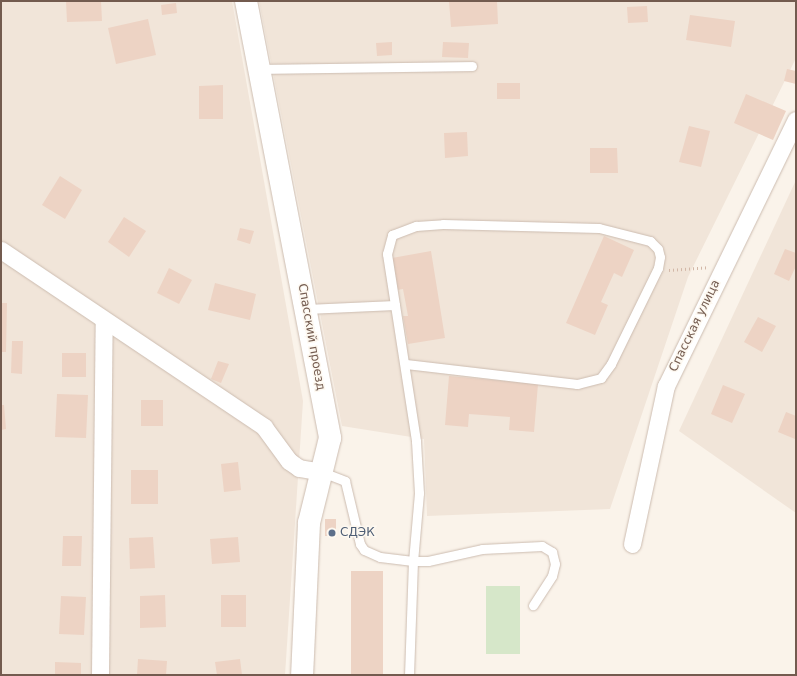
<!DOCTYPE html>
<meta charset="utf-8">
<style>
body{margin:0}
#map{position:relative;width:797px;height:676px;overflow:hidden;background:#faf3ea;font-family:"DejaVu Sans",sans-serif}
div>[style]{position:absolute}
.residential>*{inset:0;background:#f1e5d9}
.green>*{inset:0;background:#d6e7c9}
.building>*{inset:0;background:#edd3c4}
.path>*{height:2.5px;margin-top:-1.25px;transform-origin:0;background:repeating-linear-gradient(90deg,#d2b7a7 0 1px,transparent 0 4px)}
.roads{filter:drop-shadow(0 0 1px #ccbcb0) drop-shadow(0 0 1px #ccbcb0)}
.lane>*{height:9px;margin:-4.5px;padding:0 4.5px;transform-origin:4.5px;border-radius:4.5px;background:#fff}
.street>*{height:17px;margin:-8.5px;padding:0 8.5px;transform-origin:8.5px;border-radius:8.5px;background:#fff}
.secondary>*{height:22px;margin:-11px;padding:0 11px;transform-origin:11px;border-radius:11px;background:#fff}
.dots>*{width:11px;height:11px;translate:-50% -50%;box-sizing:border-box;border:2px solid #fdf8f0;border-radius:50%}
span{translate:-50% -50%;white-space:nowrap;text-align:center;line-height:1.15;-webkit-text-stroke:3px #fdf8f0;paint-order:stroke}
.street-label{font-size:12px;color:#735b4f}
.service-label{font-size:12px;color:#4e5e75}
.left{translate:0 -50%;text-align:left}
.frame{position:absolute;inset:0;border:2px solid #735b4f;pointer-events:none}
</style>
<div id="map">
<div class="residential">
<i style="clip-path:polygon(1px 1px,232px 1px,303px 401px,285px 675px,1px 675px)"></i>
<i style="clip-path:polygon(259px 1px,796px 1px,796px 58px,688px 277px,610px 509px,427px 516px,424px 439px,342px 426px)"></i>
<i style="clip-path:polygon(796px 180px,796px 513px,679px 431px)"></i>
</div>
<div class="green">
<i style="clip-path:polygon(486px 586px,520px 586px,520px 654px,486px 654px)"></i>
</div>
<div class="building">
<i style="clip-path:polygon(66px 1px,101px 1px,102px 21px,67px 22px)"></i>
<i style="clip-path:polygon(449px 1px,497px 1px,498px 24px,451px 27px)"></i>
<i style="clip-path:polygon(176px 3px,177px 13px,162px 15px,161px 5px)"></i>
<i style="clip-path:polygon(647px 6px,648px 22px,628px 23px,627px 7px)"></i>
<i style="clip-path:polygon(690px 15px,735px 21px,731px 47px,686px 40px)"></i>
<i style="clip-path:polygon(148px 19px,156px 55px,116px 64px,108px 28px)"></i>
<i style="clip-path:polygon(392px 42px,392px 55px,377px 56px,376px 43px)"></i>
<i style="clip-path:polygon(443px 42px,469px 43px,468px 58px,442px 57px)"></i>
<i style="clip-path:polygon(787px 69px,796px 71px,796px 84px,784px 81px)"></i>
<i style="clip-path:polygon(497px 83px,520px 83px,520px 99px,497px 99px)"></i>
<i style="clip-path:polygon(223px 85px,223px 119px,199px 119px,199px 86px)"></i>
<i style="clip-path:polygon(746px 94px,786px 111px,773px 140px,734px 123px)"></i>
<i style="clip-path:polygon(689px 126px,710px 131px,701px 167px,679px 162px)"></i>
<i style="clip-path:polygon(467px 132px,468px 156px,445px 158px,444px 133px)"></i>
<i style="clip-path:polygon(590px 148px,617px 148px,618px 173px,590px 173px)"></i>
<i style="clip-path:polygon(60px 176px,82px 190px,65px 219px,42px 205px)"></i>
<i style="clip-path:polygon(124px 217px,146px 231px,129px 257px,108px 242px)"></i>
<i style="clip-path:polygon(240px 228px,254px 231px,250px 244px,237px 240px)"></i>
<i style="clip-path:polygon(604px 236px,634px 250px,622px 277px,614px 273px,601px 302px,608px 305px,595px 335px,566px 323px)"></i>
<i style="clip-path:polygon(785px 249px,796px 253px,796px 266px,789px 281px,774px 274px)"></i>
<i style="clip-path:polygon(431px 251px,445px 338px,408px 344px,403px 316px,408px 316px,403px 289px,397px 290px,392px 258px)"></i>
<i style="clip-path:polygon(169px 268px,192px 280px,179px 304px,157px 293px)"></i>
<i style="clip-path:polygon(215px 283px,256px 294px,250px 320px,208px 310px)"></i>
<i style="clip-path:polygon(1px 303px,7px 303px,6px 352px,1px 352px)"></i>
<i style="clip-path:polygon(758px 317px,776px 326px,762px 352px,744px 342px)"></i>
<i style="clip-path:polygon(12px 341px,23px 341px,22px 374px,11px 373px)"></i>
<i style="clip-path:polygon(62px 353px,86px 353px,86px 377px,62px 377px)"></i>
<i style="clip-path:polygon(218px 361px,229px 364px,221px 383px,211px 379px)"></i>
<i style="clip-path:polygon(449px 376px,538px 384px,534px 432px,509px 430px,510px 417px,469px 414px,468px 427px,445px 425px)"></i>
<i style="clip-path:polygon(723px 385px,745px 394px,732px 423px,711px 414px)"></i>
<i style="clip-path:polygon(57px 394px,88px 395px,86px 438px,55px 437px)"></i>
<i style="clip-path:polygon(141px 400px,163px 400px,163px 426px,141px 426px)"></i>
<i style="clip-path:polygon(1px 405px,4px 405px,6px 429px,1px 430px)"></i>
<i style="clip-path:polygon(786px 412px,796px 416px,795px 439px,778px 432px)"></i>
<i style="clip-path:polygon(238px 462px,241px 490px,224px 492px,221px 464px)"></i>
<i style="clip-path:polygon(131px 470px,158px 470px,158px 504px,131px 504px)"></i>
<i style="clip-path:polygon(325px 519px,336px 519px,336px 536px,325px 536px)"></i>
<i style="clip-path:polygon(63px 536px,82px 536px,81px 566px,62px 566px)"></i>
<i style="clip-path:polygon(153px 537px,155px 568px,130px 569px,129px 538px)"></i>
<i style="clip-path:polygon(238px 537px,240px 562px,212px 564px,210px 539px)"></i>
<i style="clip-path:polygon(351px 571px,383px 571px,383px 675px,351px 675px)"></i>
<i style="clip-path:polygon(165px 595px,166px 627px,140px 628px,140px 596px)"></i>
<i style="clip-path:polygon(221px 595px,246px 595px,246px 627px,221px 627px)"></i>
<i style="clip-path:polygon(61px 596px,86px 597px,84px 635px,59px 634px)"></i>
<i style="clip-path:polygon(138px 659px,167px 661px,166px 675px,137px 675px)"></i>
<i style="clip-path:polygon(240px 659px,242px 675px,217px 675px,215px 662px)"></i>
<i style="clip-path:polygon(55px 662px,81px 663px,81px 675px,55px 675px)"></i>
</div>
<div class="path">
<i style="left:669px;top:270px;width:39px;rotate:-4deg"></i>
</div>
<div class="roads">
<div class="lane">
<i style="left:260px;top:69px;width:212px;rotate:-0.8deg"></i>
<i style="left:395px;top:305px;width:52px;rotate:-98.9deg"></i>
<i style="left:387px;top:254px;width:20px;rotate:-75deg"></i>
<i style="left:392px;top:235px;width:26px;rotate:-21deg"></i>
<i style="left:416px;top:226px;width:27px;rotate:-4deg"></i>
<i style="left:443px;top:224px;width:156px;rotate:1.5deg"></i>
<i style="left:599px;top:228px;width:53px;rotate:14.3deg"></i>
<i style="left:650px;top:241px;width:11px;rotate:45deg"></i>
<i style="left:658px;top:249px;width:8px;rotate:76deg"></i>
<i style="left:660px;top:257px;width:11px;rotate:100deg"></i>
<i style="left:658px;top:268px;width:107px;rotate:116.1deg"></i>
<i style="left:611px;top:364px;width:17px;rotate:126deg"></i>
<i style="left:601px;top:378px;width:25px;rotate:166deg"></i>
<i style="left:577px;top:384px;width:172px;rotate:-173.3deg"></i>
<i style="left:306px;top:309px;width:89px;rotate:-2.6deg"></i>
<i style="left:395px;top:305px;width:138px;rotate:81.2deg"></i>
<i style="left:416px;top:441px;width:52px;rotate:86.7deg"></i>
<i style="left:419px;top:493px;width:68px;rotate:95deg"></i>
<i style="left:413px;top:561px;width:15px"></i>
<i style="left:428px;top:561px;width:55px;rotate:-12.5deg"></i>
<i style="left:482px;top:549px;width:60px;rotate:-2.9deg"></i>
<i style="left:542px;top:546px;width:12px;rotate:31deg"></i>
<i style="left:552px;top:552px;width:12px;rotate:76deg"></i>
<i style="left:555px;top:564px;width:12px;rotate:104deg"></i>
<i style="left:552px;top:576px;width:35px;rotate:123deg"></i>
<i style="left:322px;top:472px;width:25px;rotate:21deg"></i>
<i style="left:345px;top:481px;width:65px;rotate:76.6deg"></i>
<i style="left:360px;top:544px;width:7px;rotate:56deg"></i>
<i style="left:364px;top:550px;width:17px;rotate:24deg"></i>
<i style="left:380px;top:557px;width:33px;rotate:7deg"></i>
<i style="left:413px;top:561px;width:114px;rotate:92deg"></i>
</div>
<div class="street">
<i style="left:1px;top:250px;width:317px;rotate:33.9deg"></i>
<i style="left:264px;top:427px;width:42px;rotate:53.7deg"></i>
<i style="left:289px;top:461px;width:12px;rotate:35deg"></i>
<i style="left:299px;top:468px;width:23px;rotate:10deg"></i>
<i style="left:632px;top:544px;width:162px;rotate:-77.9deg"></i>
<i style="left:666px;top:386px;width:296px;rotate:-64deg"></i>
<i style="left:100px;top:675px;width:354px;rotate:-89.4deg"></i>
</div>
<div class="secondary">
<i style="left:246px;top:1px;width:445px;rotate:79.1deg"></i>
<i style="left:330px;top:438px;width:88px;rotate:103.9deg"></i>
<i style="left:309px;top:523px;width:152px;rotate:92.6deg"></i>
</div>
</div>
<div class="dots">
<i style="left:332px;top:533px;background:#5c6f8a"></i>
</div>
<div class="street-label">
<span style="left:695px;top:326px;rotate:-64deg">Спасская улица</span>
<span style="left:311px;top:337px;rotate:80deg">Спасский проезд</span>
</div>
<div class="service-label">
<span class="left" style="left:340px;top:533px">СДЭК</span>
</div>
<div class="frame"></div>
</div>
